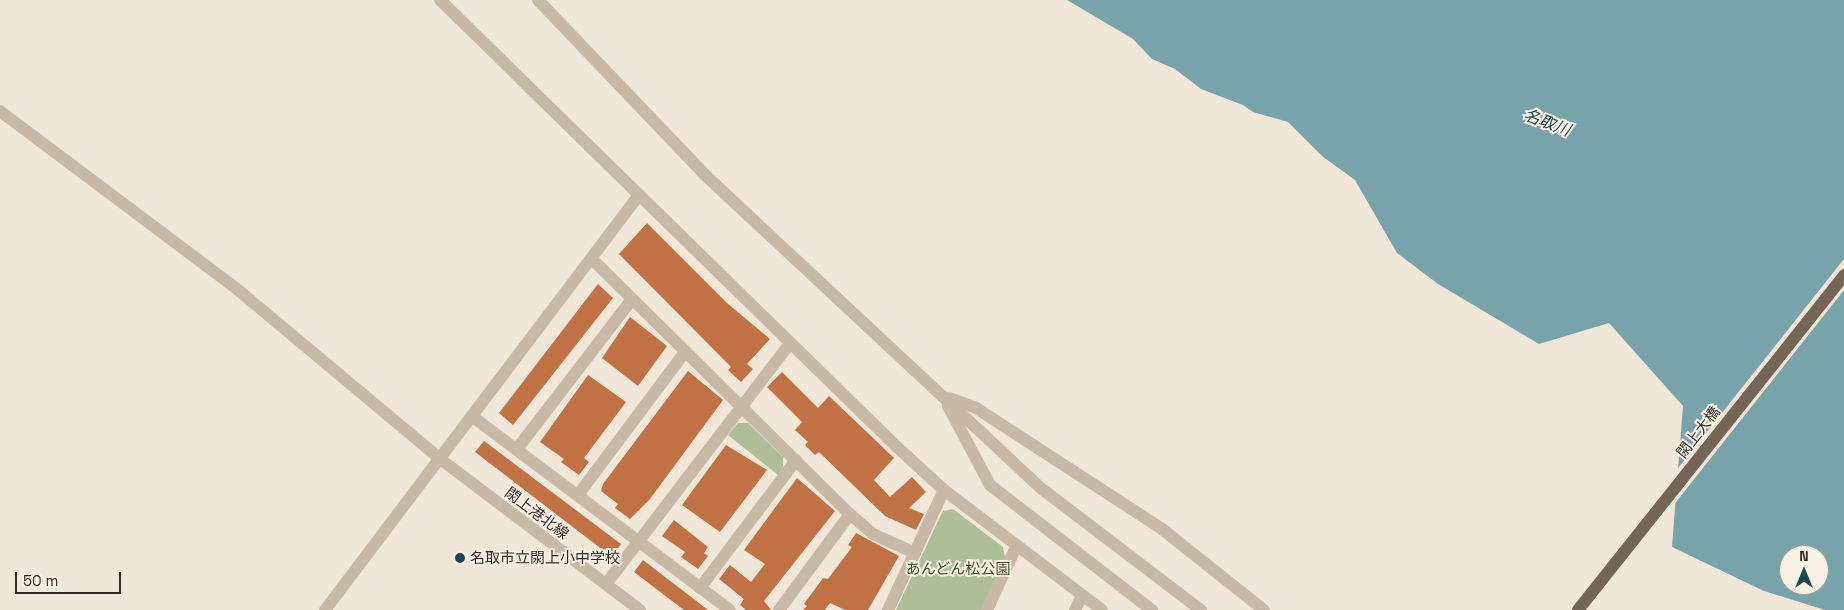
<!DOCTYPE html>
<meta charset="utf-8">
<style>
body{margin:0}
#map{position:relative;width:1844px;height:610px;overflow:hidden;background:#f0e7d8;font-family:"Space Grotesk","Noto Sans JP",sans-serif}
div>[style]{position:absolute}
.green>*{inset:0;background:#adbe99}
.water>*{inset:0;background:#79a3ab}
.pier>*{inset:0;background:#f0e7d8}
.building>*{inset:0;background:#c07245}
.minor>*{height:12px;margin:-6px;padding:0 6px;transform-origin:6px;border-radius:6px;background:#c7b9a5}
.major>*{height:12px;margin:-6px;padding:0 6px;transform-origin:6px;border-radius:6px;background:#746557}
.dots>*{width:14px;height:14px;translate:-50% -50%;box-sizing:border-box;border:2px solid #f8f1e4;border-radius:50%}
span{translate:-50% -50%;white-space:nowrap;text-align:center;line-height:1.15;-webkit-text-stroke:4px #f8f1e4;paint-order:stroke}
.street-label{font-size:15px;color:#332c26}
.poi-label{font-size:15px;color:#332c26}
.left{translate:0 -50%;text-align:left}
.park-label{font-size:15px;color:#3e502b}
.water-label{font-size:16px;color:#1e4852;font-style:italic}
.north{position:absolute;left:1779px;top:545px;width:50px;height:50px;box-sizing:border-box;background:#f8f1e4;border:1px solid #a9a298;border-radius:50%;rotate:0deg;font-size:14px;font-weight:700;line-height:20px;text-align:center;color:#332c26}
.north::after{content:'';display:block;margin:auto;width:18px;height:22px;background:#1e4852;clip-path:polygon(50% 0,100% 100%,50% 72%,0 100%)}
.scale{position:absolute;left:15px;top:572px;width:106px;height:22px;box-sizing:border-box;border:2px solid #332c26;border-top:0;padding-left:6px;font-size:15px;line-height:18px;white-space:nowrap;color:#332c26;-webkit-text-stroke:4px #f8f1e4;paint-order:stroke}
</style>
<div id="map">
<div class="green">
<i style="clip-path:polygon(738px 423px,748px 423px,783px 457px,783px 467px,778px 475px,728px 435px)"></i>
<i style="clip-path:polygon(953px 509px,1003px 547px,1005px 558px,981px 610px,896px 610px,943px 511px)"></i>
</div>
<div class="water">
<i style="clip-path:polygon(evenodd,1067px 0,1844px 0,1844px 610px,1825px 610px,1764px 591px,1672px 547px,1683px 406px,1609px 323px,1539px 344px,1438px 284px,1397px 253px,1355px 180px,1322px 156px,1288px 122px,1253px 112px,1243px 105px,1201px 89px,1175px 69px,1152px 59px,1133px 39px,1067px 0,1789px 555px,1819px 555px,1819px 585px,1789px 585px,1789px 555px)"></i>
</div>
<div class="pier">
<i style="clip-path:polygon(1844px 259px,1844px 290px,1672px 507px,1675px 472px)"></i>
</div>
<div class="building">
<i style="clip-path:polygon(647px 223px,727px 303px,770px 339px,747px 364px,753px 369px,741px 382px,728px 370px,731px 367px,619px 254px)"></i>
<i style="clip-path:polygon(598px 284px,613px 298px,513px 425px,499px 413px)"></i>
<i style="clip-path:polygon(630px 317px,667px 346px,638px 386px,602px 358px)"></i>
<i style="clip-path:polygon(688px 371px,723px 400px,650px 499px,630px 519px,615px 508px,618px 504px,601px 491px,603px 484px)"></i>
<i style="clip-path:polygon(782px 372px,818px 408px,829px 396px,894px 458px,874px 480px,890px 497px,912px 477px,926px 492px,909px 508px,924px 514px,916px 530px,885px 516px,819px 452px,815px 455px,805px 445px,808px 442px,795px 430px,802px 422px,767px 387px)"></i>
<i style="clip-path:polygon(588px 375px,626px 402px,584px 458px,589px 462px,579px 475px,561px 462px,564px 459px,540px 442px)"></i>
<i style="clip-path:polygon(484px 441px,621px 544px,612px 557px,475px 452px)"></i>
<i style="clip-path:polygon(726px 445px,767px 470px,720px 532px,682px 505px)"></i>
<i style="clip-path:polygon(797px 478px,835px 511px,764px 601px,771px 610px,746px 610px,740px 605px,744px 599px,719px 579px,730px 565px,751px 582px,765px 564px,744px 550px)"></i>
<i style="clip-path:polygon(674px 520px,708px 547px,704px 553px,708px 556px,698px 569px,681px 557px,685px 552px,662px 536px)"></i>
<i style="clip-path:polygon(856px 533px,899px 556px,868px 610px,845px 610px,830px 603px,825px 610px,803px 610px,807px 606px,804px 604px,823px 578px,828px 579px,852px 547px,848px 545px)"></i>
<i style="clip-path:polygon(643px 560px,708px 610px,684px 610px,634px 572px)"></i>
</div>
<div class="minor">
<i style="left:440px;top:0;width:639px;rotate:44.37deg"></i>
<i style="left:897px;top:447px;width:64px;rotate:42.5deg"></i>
<i style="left:944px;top:490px;width:198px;rotate:37.2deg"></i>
<i style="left:538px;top:0;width:240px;rotate:46.3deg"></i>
<i style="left:704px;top:174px;width:462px;rotate:43deg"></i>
<i style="left:1042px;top:489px;width:200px;rotate:37.3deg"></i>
<i style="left:0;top:111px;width:296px;rotate:36.9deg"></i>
<i style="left:237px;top:289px;width:263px;rotate:39.9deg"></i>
<i style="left:439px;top:458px;width:252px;rotate:37.1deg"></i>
<i style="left:593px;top:260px;width:361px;rotate:44.7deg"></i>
<i style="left:850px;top:514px;width:30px;rotate:41deg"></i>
<i style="left:873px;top:534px;width:46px;rotate:24.3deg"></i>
<i style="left:949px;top:398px;width:29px;rotate:20deg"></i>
<i style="left:976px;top:408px;width:222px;rotate:33deg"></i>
<i style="left:1162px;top:529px;width:130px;rotate:38.5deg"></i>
<i style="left:948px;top:406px;width:89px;rotate:62deg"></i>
<i style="left:990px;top:485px;width:205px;rotate:37.7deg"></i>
<i style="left:473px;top:417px;width:321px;rotate:36.9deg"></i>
<i style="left:517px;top:449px;width:189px;rotate:-52.5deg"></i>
<i style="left:578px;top:495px;width:179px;rotate:-53.2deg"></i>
<i style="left:606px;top:584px;width:303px;rotate:-52.6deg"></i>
<i style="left:700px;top:588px;width:160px;rotate:-53.1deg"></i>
<i style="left:325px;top:610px;width:520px;rotate:-52.89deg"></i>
<i style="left:779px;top:610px;width:119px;rotate:-53.5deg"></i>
<i style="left:888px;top:610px;width:132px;rotate:-65deg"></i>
<i style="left:987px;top:610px;width:69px;rotate:-65.3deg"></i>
<i style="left:1075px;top:610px;width:16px;rotate:-63deg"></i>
</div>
<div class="major">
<i style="left:1578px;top:610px;width:428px;rotate:-51.5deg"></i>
</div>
<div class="dots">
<i style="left:460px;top:558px;background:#1e4852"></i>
</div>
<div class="street-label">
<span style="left:1698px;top:432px;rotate:-52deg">閖上大橋</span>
<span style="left:537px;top:513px;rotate:37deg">閖上港北線</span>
</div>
<div class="poi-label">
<span class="left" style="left:470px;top:558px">名取市立閖上小中学校</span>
</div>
<div class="park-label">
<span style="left:958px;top:569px">あんどん松公園</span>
</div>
<div class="water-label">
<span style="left:1547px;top:123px;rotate:21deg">名取川</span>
</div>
<div class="north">N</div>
<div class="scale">50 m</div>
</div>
